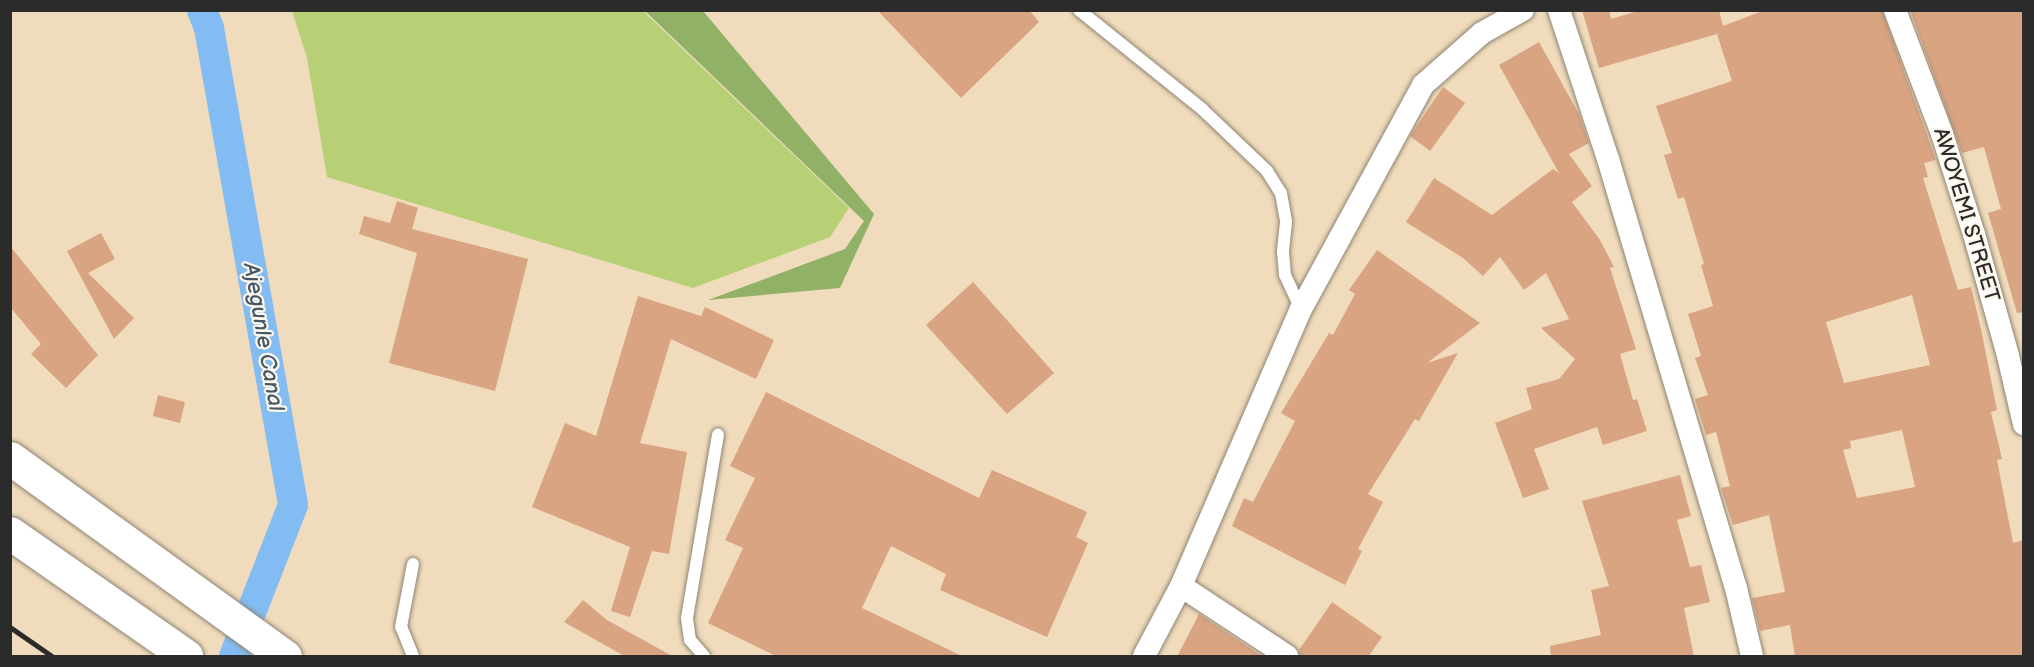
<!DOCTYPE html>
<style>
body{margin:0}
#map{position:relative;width:2034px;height:667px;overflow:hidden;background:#f0dcbc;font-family:"Balsamiq Sans",sans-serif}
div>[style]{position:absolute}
.green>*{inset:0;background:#b7d075}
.forest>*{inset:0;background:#91b266}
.canal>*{height:30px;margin:-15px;padding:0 15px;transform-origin:15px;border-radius:15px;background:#82bcf3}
.building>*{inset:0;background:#d9a482}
.roads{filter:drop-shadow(0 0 2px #8e8474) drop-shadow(0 0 2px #8e8474)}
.lane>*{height:12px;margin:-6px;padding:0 6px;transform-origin:6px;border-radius:6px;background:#fff}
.street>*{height:22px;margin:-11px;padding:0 11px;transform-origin:11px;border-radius:11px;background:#fff}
.primary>*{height:33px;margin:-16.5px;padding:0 16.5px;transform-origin:16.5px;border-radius:16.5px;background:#fff}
.highway>*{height:33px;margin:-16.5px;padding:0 16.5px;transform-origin:16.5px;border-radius:16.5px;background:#fff}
.rail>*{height:4.5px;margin:-2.25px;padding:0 2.25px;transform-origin:2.25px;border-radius:2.25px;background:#2b2b2b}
span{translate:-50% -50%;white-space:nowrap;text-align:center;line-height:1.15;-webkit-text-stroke:4.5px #fbf7ec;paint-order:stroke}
.street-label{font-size:21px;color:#2b2b2b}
.water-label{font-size:22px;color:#455667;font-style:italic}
.frame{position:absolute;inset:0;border:12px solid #2b2b2b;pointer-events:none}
</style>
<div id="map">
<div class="green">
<i style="clip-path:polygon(292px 11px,643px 11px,849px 208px,830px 237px,693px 288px,327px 177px,307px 58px)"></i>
</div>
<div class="forest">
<i style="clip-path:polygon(645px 11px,703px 11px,874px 214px,840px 288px,708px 300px,845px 249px,864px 221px)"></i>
</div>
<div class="canal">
<i style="left:202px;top:10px;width:19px;rotate:69deg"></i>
<i style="left:209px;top:28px;width:484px;rotate:80deg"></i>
<i style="left:293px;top:505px;width:162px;rotate:111.3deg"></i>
</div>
<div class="building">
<i style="clip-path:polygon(877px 10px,1029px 10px,1039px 22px,961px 98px)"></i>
<i style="clip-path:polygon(evenodd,1582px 10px,1609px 10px,1611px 19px,1641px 10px,1719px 10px,1723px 26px,1765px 10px,1882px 10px,1936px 160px,1924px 163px,1928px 177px,1923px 178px,1939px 229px,1958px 290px,1971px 287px,1981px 329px,1997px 410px,1991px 412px,2002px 459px,1997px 460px,2013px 543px,2024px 540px,2024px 657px,1795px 657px,1790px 625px,1760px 631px,1752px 598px,1785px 592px,1769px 515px,1733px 525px,1721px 488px,1730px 486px,1716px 432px,1706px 435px,1695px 399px,1708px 395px,1695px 358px,1701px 356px,1688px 314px,1713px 306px,1701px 265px,1704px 264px,1684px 197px,1678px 199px,1664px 155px,1672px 153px,1656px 106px,1732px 81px,1717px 34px,1599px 68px,1582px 10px,1912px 295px,1930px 365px,1844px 383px,1826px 322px,1912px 295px,1582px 10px,1902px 430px,1915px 487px,1857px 498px,1843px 450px,1851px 448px,1850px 441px,1902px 430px)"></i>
<i style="clip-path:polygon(1910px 10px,2024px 10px,2024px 312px,2017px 313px,1988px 213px,2001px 209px,1984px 147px,1962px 153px)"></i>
<i style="clip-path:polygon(1539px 42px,1579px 114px,1589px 143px,1569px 154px,1592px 186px,1572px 202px,1600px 240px,1614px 267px,1610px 268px,1636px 349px,1620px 354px,1633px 400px,1637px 399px,1647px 431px,1603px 445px,1597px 427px,1534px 449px,1549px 489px,1523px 498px,1495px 423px,1532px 409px,1526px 388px,1559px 379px,1575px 359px,1541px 328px,1569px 319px,1546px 273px,1524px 290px,1500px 257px,1483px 276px,1463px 258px,1406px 222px,1434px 178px,1492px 215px,1553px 169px,1559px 173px,1499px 65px)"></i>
<i style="clip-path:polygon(1443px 87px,1465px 103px,1430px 151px,1410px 136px)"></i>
<i style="clip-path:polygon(397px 201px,418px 208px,412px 229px,528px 259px,495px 391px,389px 363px,417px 253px,359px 234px,364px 216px,390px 223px)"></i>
<i style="clip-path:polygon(101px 233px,115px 259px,88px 273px,134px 318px,114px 339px,67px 251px)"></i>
<i style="clip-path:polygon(10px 246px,98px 355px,66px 388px,31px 354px,41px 344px,10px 307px)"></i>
<i style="clip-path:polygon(1377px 250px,1480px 323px,1427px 363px,1458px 353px,1419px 421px,1415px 419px,1368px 494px,1383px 502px,1358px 549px,1362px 551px,1345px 585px,1232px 526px,1244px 498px,1253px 502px,1295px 421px,1281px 413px,1329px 333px,1333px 335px,1355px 294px,1349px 290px)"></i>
<i style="clip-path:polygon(973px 282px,1054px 373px,1007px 414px,926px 325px)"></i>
<i style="clip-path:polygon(638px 296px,701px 316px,705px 307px,774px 340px,756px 379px,671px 339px,640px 443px,687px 452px,669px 554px,652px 551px,630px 617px,611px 611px,630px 547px,532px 507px,565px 423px,596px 436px)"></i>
<i style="clip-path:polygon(766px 392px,979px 498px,992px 470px,1087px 512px,1076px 537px,1088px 543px,1047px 637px,940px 590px,946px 574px,891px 546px,862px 608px,964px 657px,778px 657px,708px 623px,743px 548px,725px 540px,755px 478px,730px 466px)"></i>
<i style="clip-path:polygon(158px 395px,185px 402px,180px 423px,153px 416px)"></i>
<i style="clip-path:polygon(1680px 475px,1691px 516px,1677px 520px,1690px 567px,1701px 565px,1710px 602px,1684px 608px,1694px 657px,1551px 657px,1550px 646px,1601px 635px,1591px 590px,1609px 586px,1582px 501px)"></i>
<i style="clip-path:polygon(583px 600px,607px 620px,674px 657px,626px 657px,564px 622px)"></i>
<i style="clip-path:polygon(1332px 602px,1382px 637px,1368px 657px,1300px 657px,1299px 650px)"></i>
<i style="clip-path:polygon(1199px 614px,1263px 657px,1177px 657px)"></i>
</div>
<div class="roads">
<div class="lane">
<i style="left:1079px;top:10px;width:158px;rotate:38.8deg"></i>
<i style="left:1202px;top:109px;width:90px;rotate:43.6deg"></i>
<i style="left:1267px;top:171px;width:26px;rotate:58deg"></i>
<i style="left:1281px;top:193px;width:29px;rotate:80deg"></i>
<i style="left:1286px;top:222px;width:30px;rotate:96deg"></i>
<i style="left:1283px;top:252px;width:23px;rotate:85deg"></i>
<i style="left:1285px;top:275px;width:38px;rotate:65deg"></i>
<i style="left:413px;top:656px;width:31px;rotate:-112deg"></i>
<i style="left:401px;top:627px;width:64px;rotate:-79.2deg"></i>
<i style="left:704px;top:656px;width:21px;rotate:-131deg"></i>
<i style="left:690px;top:640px;width:22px;rotate:-98deg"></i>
<i style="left:687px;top:618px;width:186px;rotate:-80.4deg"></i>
</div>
<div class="street">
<i style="left:1559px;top:10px;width:157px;rotate:71.8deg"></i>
<i style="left:1608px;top:159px;width:448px;rotate:73.4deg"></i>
<i style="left:1736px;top:588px;width:70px;rotate:76.8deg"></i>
<i style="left:1895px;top:10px;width:133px;rotate:69.2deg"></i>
<i style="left:1942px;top:134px;width:105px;rotate:72.3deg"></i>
<i style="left:1974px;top:234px;width:127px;rotate:74.4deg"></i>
<i style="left:2008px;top:356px;width:70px;rotate:76.8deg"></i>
<i style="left:1181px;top:586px;width:127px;rotate:33.4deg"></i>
<i style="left:1144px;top:656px;width:79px;rotate:-62.1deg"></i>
<i style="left:1181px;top:586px;width:302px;rotate:-66.6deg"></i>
<i style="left:1301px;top:309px;width:255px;rotate:-61.4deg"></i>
<i style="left:1423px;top:85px;width:79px;rotate:-41.4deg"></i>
<i style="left:1482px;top:33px;width:47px;rotate:-29.3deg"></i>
</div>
<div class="primary">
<i style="left:10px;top:458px;width:339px;rotate:35.8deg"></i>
</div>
<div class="highway">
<i style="left:10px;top:533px;width:215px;rotate:34.9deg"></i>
</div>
</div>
<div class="rail">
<i style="left:10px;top:627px;width:51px;rotate:34.6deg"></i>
</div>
<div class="street-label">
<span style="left:1966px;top:215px;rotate:73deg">AWOYEMI STREET</span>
</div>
<div class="water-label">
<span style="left:263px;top:337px;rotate:80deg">Ajegunle Canal</span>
</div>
<div class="frame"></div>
</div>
